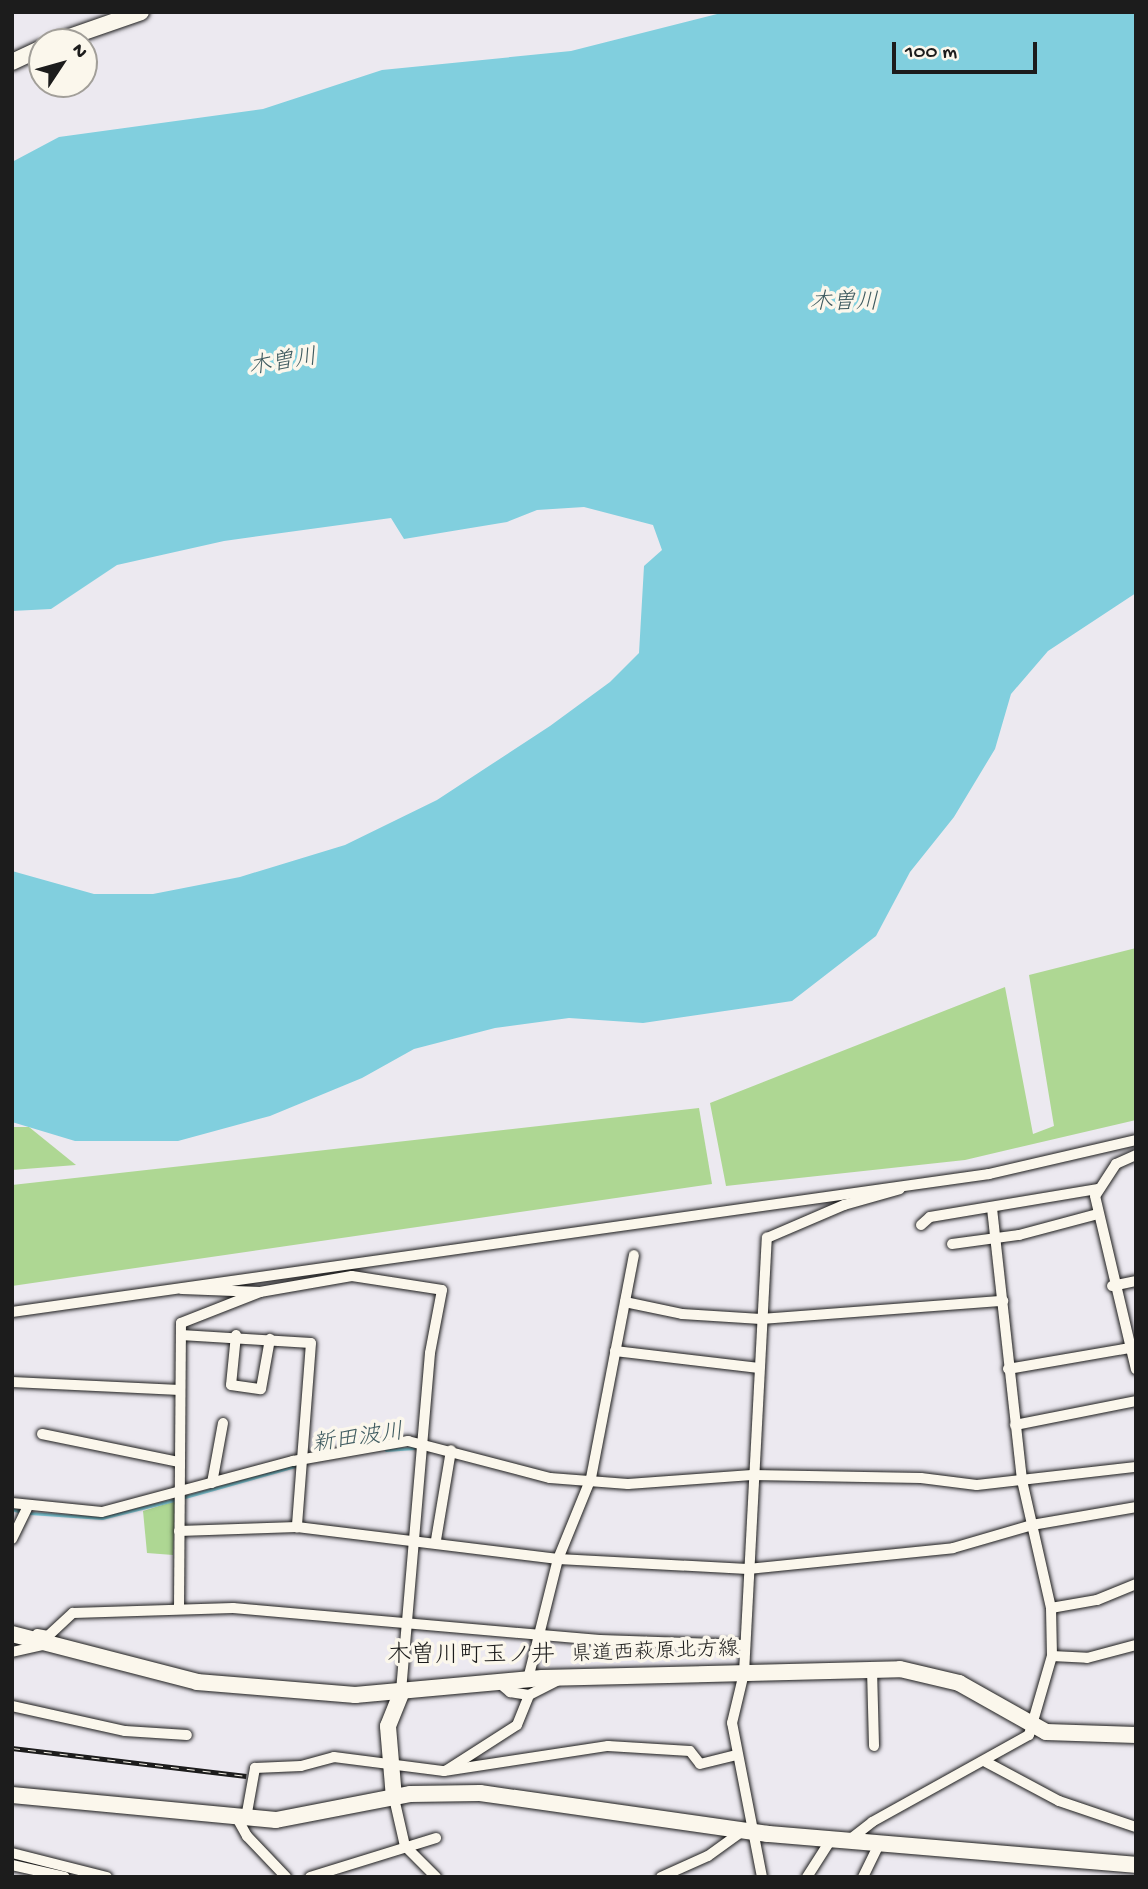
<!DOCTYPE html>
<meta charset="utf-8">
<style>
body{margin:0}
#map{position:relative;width:1148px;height:1889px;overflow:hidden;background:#ece9f0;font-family:"Gochi Hand","Klee One",sans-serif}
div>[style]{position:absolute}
.green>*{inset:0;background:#aed793}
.water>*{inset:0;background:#81cfde}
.stream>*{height:2.5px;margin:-1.25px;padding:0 1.25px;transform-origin:1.25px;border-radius:1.25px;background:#81cfde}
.roads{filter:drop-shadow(0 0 2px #1c1c1c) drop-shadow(0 0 2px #1c1c1c)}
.street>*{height:10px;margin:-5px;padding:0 5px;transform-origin:5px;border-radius:5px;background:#fbf7ec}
.secondary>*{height:16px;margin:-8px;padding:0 8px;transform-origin:8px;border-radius:8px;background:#fbf7ec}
.rail>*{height:5px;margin-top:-2.5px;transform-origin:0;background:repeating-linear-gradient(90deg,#fbf7ec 0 8px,#1c1c1c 0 16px);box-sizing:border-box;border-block:2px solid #1c1c1c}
span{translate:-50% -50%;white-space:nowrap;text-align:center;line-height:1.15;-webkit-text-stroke:7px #fbf7ec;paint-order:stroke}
.street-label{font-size:21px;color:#1c1c1c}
.water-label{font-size:23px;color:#3f5b60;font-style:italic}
.quarter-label{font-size:24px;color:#1c1c1c}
.frame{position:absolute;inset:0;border:14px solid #1c1c1c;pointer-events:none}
.north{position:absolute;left:28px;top:28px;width:70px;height:70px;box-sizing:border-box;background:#fbf7ec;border:2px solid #a29f99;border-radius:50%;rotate:54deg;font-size:19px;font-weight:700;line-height:28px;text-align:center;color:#1c1c1c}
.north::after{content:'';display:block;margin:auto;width:24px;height:32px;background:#1c1c1c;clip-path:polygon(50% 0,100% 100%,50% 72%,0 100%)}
.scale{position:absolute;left:892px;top:42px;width:145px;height:32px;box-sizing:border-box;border:4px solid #1c1c1c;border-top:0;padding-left:9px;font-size:21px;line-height:24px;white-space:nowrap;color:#1c1c1c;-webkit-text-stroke:5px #fbf7ec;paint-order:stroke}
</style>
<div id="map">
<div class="green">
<i style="clip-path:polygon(1136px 948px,1136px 1120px,965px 1160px,726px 1186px,710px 1103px,1005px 987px,1033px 1134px,1054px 1126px,1029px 975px)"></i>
<i style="clip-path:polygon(699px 1108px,712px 1184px,12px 1286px,12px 1185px)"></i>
<i style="clip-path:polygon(12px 1127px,29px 1127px,76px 1165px,12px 1170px)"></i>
<i style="clip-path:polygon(175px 1501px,173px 1555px,147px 1553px,143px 1511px)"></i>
</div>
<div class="water">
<i style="clip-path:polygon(725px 12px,1136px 12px,1136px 593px,1048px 651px,1011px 694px,995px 749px,954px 817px,910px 872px,876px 936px,792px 1001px,643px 1023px,569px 1018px,495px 1028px,414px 1049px,362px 1078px,270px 1116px,178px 1141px,75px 1141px,12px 1122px,12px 871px,94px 894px,153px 894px,240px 877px,345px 845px,437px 800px,550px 726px,610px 682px,639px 653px,644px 566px,662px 550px,653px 525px,584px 507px,537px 510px,507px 522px,404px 539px,391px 518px,224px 541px,117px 565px,51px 609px,12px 611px,12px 162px,59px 137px,263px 109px,382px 70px,571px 51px)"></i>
</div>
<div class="stream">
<i style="left:386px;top:1450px;width:28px;rotate:-4deg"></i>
<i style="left:185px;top:1497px;width:114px;rotate:-15.7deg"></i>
<i style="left:12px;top:1509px;width:10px;rotate:17deg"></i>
<i style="left:30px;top:1513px;width:72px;rotate:4deg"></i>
<i style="left:102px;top:1518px;width:74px;rotate:-14deg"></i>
</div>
<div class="roads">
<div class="street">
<i style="left:1136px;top:1155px;width:22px;rotate:156deg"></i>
<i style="left:1116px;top:1164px;width:38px;rotate:123deg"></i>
<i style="left:1095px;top:1196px;width:178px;rotate:76.7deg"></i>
<i style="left:921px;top:1225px;width:12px;rotate:-42deg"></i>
<i style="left:930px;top:1217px;width:169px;rotate:-9.5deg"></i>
<i style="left:952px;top:1244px;width:68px;rotate:-7.7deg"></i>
<i style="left:1019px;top:1235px;width:82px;rotate:-14.9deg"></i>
<i style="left:1112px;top:1286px;width:25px;rotate:-12deg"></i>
<i style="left:260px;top:1292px;width:93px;rotate:-9.9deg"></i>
<i style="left:352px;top:1276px;width:91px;rotate:8.8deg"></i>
<i style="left:442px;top:1290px;width:64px;rotate:100.8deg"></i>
<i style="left:430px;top:1353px;width:342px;rotate:94.9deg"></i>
<i style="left:625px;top:1302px;width:58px;rotate:11.9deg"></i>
<i style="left:682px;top:1314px;width:79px;rotate:3.6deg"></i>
<i style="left:761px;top:1319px;width:243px;rotate:-4.3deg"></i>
<i style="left:12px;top:1312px;width:987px;rotate:-8.04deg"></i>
<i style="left:989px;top:1174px;width:151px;rotate:-13deg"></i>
<i style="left:181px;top:1335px;width:130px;rotate:3.5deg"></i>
<i style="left:311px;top:1343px;width:185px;rotate:94.4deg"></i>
<i style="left:236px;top:1335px;width:50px;rotate:95.7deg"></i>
<i style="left:231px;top:1385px;width:30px;rotate:8deg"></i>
<i style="left:261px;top:1389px;width:51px;rotate:-79.8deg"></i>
<i style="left:615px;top:1351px;width:145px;rotate:6.7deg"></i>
<i style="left:1008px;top:1369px;width:123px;rotate:-9.8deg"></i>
<i style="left:12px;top:1382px;width:168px;rotate:2.7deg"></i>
<i style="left:1015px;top:1425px;width:123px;rotate:-11.2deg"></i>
<i style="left:42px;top:1434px;width:139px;rotate:11.6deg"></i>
<i style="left:212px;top:1483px;width:61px;rotate:-79.6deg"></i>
<i style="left:12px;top:1503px;width:90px;rotate:5.7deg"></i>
<i style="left:102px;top:1512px;width:198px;rotate:-15deg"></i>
<i style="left:293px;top:1461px;width:117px;rotate:-9.9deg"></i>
<i style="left:408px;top:1441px;width:147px;rotate:14.6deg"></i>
<i style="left:550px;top:1478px;width:78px;rotate:4.4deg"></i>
<i style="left:628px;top:1484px;width:124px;rotate:-4.2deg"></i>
<i style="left:752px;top:1475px;width:169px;rotate:1deg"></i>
<i style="left:921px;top:1478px;width:56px;rotate:7.1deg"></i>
<i style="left:977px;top:1485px;width:160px;rotate:-6.5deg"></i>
<i style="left:179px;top:1531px;width:118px;rotate:-1.9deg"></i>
<i style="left:297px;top:1527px;width:263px;rotate:7deg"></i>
<i style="left:558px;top:1559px;width:190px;rotate:3deg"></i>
<i style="left:748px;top:1569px;width:206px;rotate:-5.8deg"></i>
<i style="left:953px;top:1548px;width:82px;rotate:-16.2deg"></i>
<i style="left:1032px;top:1525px;width:106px;rotate:-9.8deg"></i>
<i style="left:12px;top:1539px;width:34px;rotate:-64deg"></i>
<i style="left:436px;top:1540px;width:91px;rotate:-80.5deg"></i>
<i style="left:179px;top:1608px;width:285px;rotate:-89.6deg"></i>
<i style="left:181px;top:1323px;width:85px;rotate:-21.4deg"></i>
<i style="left:260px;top:1292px;width:78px;rotate:-177.8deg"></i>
<i style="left:1051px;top:1608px;width:47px;rotate:-9.9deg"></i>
<i style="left:1097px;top:1600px;width:42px;rotate:-22.3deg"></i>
<i style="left:37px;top:1634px;width:11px;rotate:10deg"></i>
<i style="left:48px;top:1636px;width:34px;rotate:-43deg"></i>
<i style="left:73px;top:1613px;width:160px;rotate:-1.8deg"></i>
<i style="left:233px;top:1608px;width:368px;rotate:5deg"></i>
<i style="left:600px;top:1640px;width:145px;rotate:2deg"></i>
<i style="left:12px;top:1652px;width:31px;rotate:-13deg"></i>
<i style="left:1052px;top:1656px;width:35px;rotate:3deg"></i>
<i style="left:1087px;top:1658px;width:51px;rotate:-14.9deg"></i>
<i style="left:872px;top:1669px;width:77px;rotate:88.5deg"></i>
<i style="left:528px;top:1679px;width:124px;rotate:-76deg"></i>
<i style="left:558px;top:1559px;width:87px;rotate:-67.8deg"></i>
<i style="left:591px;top:1478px;width:227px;rotate:-79.1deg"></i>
<i style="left:498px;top:1682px;width:16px;rotate:40deg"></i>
<i style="left:510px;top:1692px;width:19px;rotate:9deg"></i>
<i style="left:529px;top:1695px;width:37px;rotate:-27deg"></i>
<i style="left:12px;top:1706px;width:116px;rotate:12.5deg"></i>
<i style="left:125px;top:1731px;width:62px;rotate:3.7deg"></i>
<i style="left:986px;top:1762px;width:83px;rotate:28.1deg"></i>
<i style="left:1059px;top:1801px;width:81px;rotate:18.7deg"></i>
<i style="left:447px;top:1770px;width:83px;rotate:-32.7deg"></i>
<i style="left:517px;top:1725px;width:32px;rotate:-68deg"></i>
<i style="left:394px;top:1798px;width:49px;rotate:77.1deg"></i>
<i style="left:405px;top:1846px;width:44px;rotate:45deg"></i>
<i style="left:237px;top:1818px;width:21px;rotate:61deg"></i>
<i style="left:247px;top:1836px;width:57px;rotate:46.4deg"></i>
<i style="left:246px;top:1818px;width:51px;rotate:-79.8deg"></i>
<i style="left:255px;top:1768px;width:46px;rotate:-2.5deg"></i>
<i style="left:301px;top:1766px;width:34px;rotate:-15deg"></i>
<i style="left:334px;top:1757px;width:111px;rotate:7.3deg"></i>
<i style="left:444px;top:1771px;width:166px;rotate:-8.7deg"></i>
<i style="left:608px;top:1746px;width:82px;rotate:3.5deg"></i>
<i style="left:690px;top:1751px;width:16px;rotate:52deg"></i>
<i style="left:700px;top:1764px;width:37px;rotate:-14deg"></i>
<i style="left:848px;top:1841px;width:31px;rotate:-38deg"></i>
<i style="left:872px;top:1822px;width:179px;rotate:-29deg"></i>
<i style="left:1029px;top:1735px;width:82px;rotate:-73.8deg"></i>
<i style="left:1052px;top:1656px;width:48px;rotate:-91.2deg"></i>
<i style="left:1051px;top:1608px;width:131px;rotate:-102.8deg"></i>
<i style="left:1022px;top:1480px;width:274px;rotate:-96.3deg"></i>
<i style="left:12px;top:1853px;width:98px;rotate:14.2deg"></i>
<i style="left:12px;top:1865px;width:54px;rotate:12.8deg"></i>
<i style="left:310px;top:1877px;width:132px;rotate:-17.2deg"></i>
<i style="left:661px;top:1877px;width:51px;rotate:-24.1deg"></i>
<i style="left:708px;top:1856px;width:44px;rotate:-35.8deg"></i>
<i style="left:762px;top:1877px;width:157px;rotate:-101deg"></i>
<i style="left:732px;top:1723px;width:51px;rotate:-76.5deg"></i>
<i style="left:744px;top:1673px;width:436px;rotate:-87deg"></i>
<i style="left:767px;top:1238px;width:84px;rotate:-23.2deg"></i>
<i style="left:844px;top:1205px;width:58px;rotate:-15.9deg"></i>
<i style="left:807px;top:1877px;width:43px;rotate:-57.4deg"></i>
<i style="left:863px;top:1877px;width:37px;rotate:-64deg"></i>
</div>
<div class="secondary">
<i style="left:55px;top:42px;width:91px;rotate:-19.2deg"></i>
<i style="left:12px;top:62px;width:33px;rotate:-25deg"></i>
<i style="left:12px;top:1634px;width:191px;rotate:14.5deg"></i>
<i style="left:197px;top:1682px;width:159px;rotate:4.7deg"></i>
<i style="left:355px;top:1695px;width:188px;rotate:-5.2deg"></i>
<i style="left:542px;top:1678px;width:358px;rotate:-1.4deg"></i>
<i style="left:900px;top:1669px;width:61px;rotate:13.3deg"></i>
<i style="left:959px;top:1683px;width:100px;rotate:29.4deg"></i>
<i style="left:1046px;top:1732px;width:90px;rotate:1.9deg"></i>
<i style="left:12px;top:1795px;width:265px;rotate:5.4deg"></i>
<i style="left:276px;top:1820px;width:136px;rotate:-11deg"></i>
<i style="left:410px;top:1794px;width:70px;rotate:-0.8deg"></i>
<i style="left:480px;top:1793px;width:291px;rotate:8.1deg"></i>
<i style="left:768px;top:1834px;width:369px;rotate:4.8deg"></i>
<i style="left:394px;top:1798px;width:72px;rotate:-94.8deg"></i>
<i style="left:388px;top:1726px;width:35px;rotate:-68deg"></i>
</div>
</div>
<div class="rail">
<i style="left:12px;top:1748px;width:236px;rotate:6.8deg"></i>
</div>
<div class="street-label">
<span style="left:655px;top:1654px;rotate:-2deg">県道西萩原北方線</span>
</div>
<div class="water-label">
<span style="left:844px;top:304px">木曽川</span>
<span style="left:283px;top:364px;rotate:-9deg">木曽川</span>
<span style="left:358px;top:1440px;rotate:-8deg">新田波川</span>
</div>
<div class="quarter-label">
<span style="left:471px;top:1657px">木曽川町玉ノ井</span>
</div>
<div class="frame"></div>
<div class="north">N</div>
<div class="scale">100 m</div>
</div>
